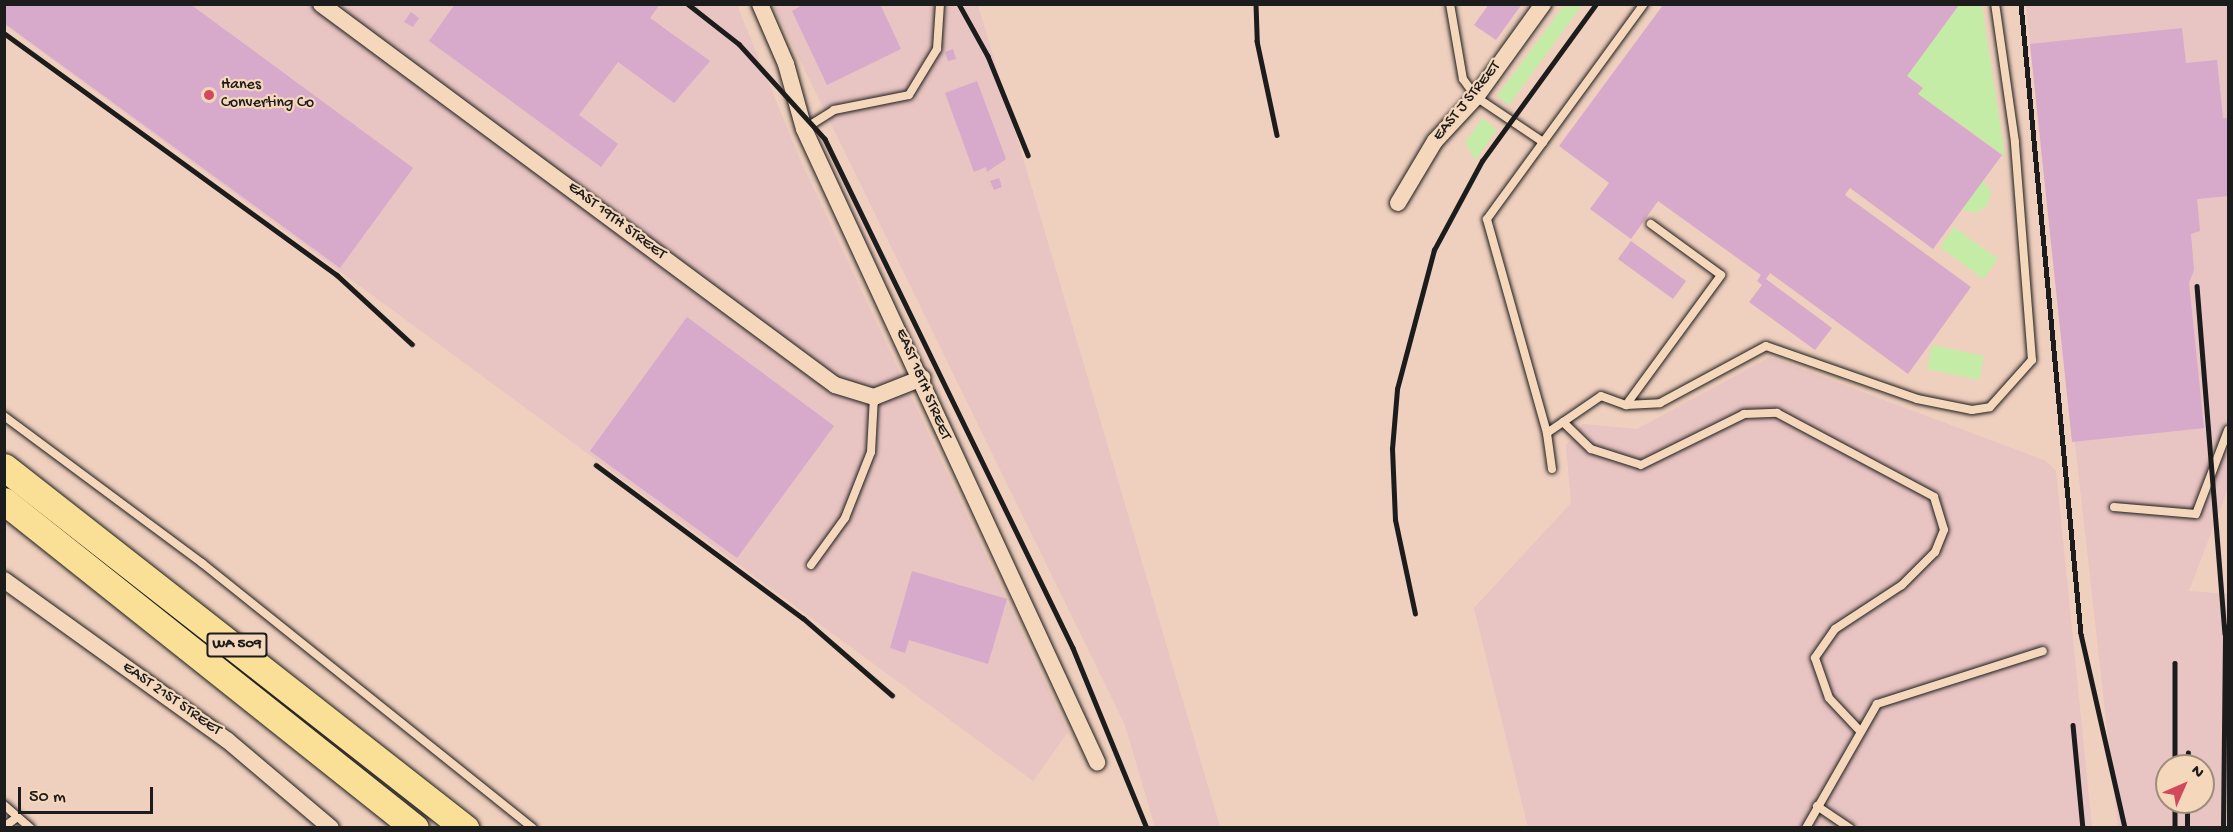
<!DOCTYPE html>
<style>
body{margin:0}
#map{position:relative;width:2233px;height:832px;overflow:hidden;background:#efcfbe;font-family:"Gochi Hand",sans-serif}
div>[style]{position:absolute}
.built>*{inset:0;background:#e8c4c2}
.green>*{inset:0;background:#c5eca7}
.building>*{inset:0;background:#d7a9cb}
.roads{filter:drop-shadow(0 0 2px #1c1c1c) drop-shadow(0 0 2px #1c1c1c)}
.service>*{height:8px;margin:-4px;padding:0 4px;transform-origin:4px;border-radius:4px;background:#f5d8bb}
.minor>*{height:16px;margin:-8px;padding:0 8px;transform-origin:8px;border-radius:8px;background:#f5d8bb}
.trunk>*{height:27px;margin:-13.5px;padding:0 13.5px;transform-origin:13.5px;border-radius:13.5px;background:#fadf96}
.rail>*{height:4.5px;margin:-2.25px;padding:0 2.25px;transform-origin:2.25px;border-radius:2.25px;background:#1c1c1c}
.dots>*{width:16px;height:16px;translate:-50% -50%;box-sizing:border-box;border:3px solid #f5d8bb;border-radius:50%}
span{translate:-50% -50%;white-space:nowrap;text-align:center;line-height:1.15;-webkit-text-stroke:4.5px #f5d8bb;paint-order:stroke}
.shield-label span{padding:2px 4px;background:#f5d8bb;border:2px solid;border-radius:4px;-webkit-text-stroke-width:0}
.shield-label{font-size:15px;color:#1c1c1c;font-weight:700}
.poi-label{font-size:16px;color:#1c1c1c}
.left{translate:0 -50%;text-align:left}
.street-label{font-size:16px;color:#1c1c1c}
.frame{position:absolute;inset:0;border:6px solid #1c1c1c;pointer-events:none}
.north{position:absolute;left:2155px;top:754px;width:60px;height:60px;box-sizing:border-box;background:#f5d8bb;border:2px solid #9e8d7b;border-radius:50%;rotate:45deg;font-size:16px;font-weight:700;line-height:24px;text-align:center;color:#1c1c1c}
.north::after{content:'';display:block;margin:auto;width:21px;height:27px;background:#d1495b;clip-path:polygon(50% 0,100% 100%,50% 72%,0 100%)}
.scale{position:absolute;left:18px;top:787px;width:135px;height:27px;box-sizing:border-box;border:3px solid #1c1c1c;border-top:0;padding-left:8px;font-size:18px;line-height:21px;white-space:nowrap;color:#1c1c1c;-webkit-text-stroke:4px #f5d8bb;paint-order:stroke}
</style>
<div id="map">
<div class="built">
<i style="clip-path:polygon(5px 4px,737px 5px,799px 157px,1068px 732px,1033px 781px,5px 25px)"></i>
<i style="clip-path:polygon(773px 5px,978px 5px,1220px 827px,1155px 827px,1125px 725px)"></i>
<i style="clip-path:polygon(evenodd,2026px 5px,2228px 5px,2228px 488px,2189px 591px,2228px 594px,2228px 827px,2118px 827px,2026px 5px,2167px 766px,2203px 766px,2203px 802px,2167px 802px,2167px 766px)"></i>
<i style="clip-path:polygon(1770px 357px,2046px 461px,2056px 471px,2092px 827px,1528px 827px,1474px 608px,1571px 503px,1566px 445px,1583px 424px,1637px 429px)"></i>
</div>
<div class="green">
<i style="clip-path:polygon(1565px 4px,1582px 5px,1509px 105px,1497px 96px)"></i>
<i style="clip-path:polygon(1959px 5px,1982px 5px,2005px 156px,1918px 94px,1923px 88px,1907px 76px)"></i>
<i style="clip-path:polygon(1483px 118px,1497px 130px,1475px 160px,1465px 142px)"></i>
<i style="clip-path:polygon(1983px 180px,1991px 192px,1987px 206px,1975px 213px,1962px 210px)"></i>
<i style="clip-path:polygon(1954px 227px,1998px 259px,1983px 279px,1940px 247px)"></i>
<i style="clip-path:polygon(1932px 345px,1984px 356px,1979px 380px,1927px 369px)"></i>
</div>
<div class="building">
<i style="clip-path:polygon(4px 4px,190px 4px,413px 168px,340px 268px,4px 23px)"></i>
<i style="clip-path:polygon(455px 4px,660px 4px,650px 18px,710px 61px,674px 103px,618px 62px,579px 115px,618px 144px,601px 167px,429px 41px)"></i>
<i style="clip-path:polygon(804px 4px,880px 4px,901px 49px,827px 85px,792px 11px)"></i>
<i style="clip-path:polygon(1489px 4px,1522px 4px,1496px 40px,1474px 25px)"></i>
<i style="clip-path:polygon(1663px 5px,1959px 5px,1907px 76px,1923px 88px,1918px 94px,2002px 155px,1933px 249px,1850px 188px,1845px 195px,1971px 287px,1908px 374px,1770px 273px,1766px 279px,1832px 328px,1815px 350px,1749px 302px,1762px 285px,1757px 281px,1761px 275px,1658px 201px,1631px 239px,1590px 209px,1609px 183px,1559px 146px)"></i>
<i style="clip-path:polygon(411px 12px,419px 18px,413px 27px,404px 22px)"></i>
<i style="clip-path:polygon(2182px 28px,2186px 63px,2217px 60px,2223px 118px,2228px 118px,2228px 196px,2197px 199px,2200px 231px,2191px 234px,2194px 270px,2189px 283px,2204px 428px,2072px 442px,2030px 44px)"></i>
<i style="clip-path:polygon(953px 49px,956px 59px,948px 61px,945px 52px)"></i>
<i style="clip-path:polygon(977px 81px,1006px 159px,987px 172px,986px 167px,974px 172px,945px 93px)"></i>
<i style="clip-path:polygon(999px 178px,1002px 187px,994px 190px,990px 181px)"></i>
<i style="clip-path:polygon(1631px 241px,1686px 281px,1673px 299px,1618px 259px)"></i>
<i style="clip-path:polygon(687px 317px,834px 426px,737px 558px,590px 451px)"></i>
<i style="clip-path:polygon(912px 571px,1007px 599px,988px 664px,909px 640px,905px 653px,890px 648px)"></i>
</div>
<div class="roads">
<div class="service">
<i style="left:1450px;top:4px;width:76px;rotate:80.2deg"></i>
<i style="left:1463px;top:79px;width:22px;rotate:54deg"></i>
<i style="left:1476px;top:97px;width:81px;rotate:33.9deg"></i>
<i style="left:804px;top:129px;width:36px;rotate:-32deg"></i>
<i style="left:834px;top:110px;width:76px;rotate:-11.3deg"></i>
<i style="left:909px;top:95px;width:54px;rotate:-58.7deg"></i>
<i style="left:937px;top:49px;width:45px;rotate:-86.2deg"></i>
<i style="left:1626px;top:405px;width:161px;rotate:-53.8deg"></i>
<i style="left:1721px;top:275px;width:87px;rotate:-143.9deg"></i>
<i style="left:4px;top:416px;width:247px;rotate:36.6deg"></i>
<i style="left:202px;top:563px;width:424px;rotate:38.7deg"></i>
<i style="left:1563px;top:422px;width:39px;rotate:44deg"></i>
<i style="left:1591px;top:449px;width:52px;rotate:17.7deg"></i>
<i style="left:1641px;top:465px;width:115px;rotate:-26.3deg"></i>
<i style="left:1744px;top:414px;width:33px;rotate:-2deg"></i>
<i style="left:1777px;top:413px;width:178px;rotate:28.1deg"></i>
<i style="left:1934px;top:497px;width:34px;rotate:73deg"></i>
<i style="left:1944px;top:530px;width:24px;rotate:112deg"></i>
<i style="left:1935px;top:552px;width:47px;rotate:135deg"></i>
<i style="left:1902px;top:585px;width:80px;rotate:146.7deg"></i>
<i style="left:1835px;top:629px;width:35px;rotate:125deg"></i>
<i style="left:1815px;top:658px;width:42px;rotate:70.7deg"></i>
<i style="left:1829px;top:698px;width:44px;rotate:46.8deg"></i>
<i style="left:1547px;top:433px;width:65px;rotate:-34.4deg"></i>
<i style="left:1601px;top:396px;width:27px;rotate:20deg"></i>
<i style="left:1626px;top:405px;width:34px;rotate:-3deg"></i>
<i style="left:1660px;top:403px;width:120px;rotate:-28.3deg"></i>
<i style="left:1766px;top:346px;width:160px;rotate:19.3deg"></i>
<i style="left:1917px;top:399px;width:56px;rotate:11.3deg"></i>
<i style="left:1972px;top:410px;width:18px;rotate:-9deg"></i>
<i style="left:1990px;top:407px;width:63px;rotate:-48.2deg"></i>
<i style="left:2032px;top:360px;width:219px;rotate:-94.5deg"></i>
<i style="left:2015px;top:142px;width:139px;rotate:-98.2deg"></i>
<i style="left:1552px;top:469px;width:36px;rotate:-98deg"></i>
<i style="left:1547px;top:433px;width:222px;rotate:-105.7deg"></i>
<i style="left:1487px;top:219px;width:266px;rotate:-53.9deg"></i>
<i style="left:2114px;top:507px;width:82px;rotate:4.9deg"></i>
<i style="left:2196px;top:514px;width:90px;rotate:-69.1deg"></i>
<i style="left:811px;top:565px;width:58px;rotate:-54.1deg"></i>
<i style="left:845px;top:518px;width:71px;rotate:-68.5deg"></i>
<i style="left:871px;top:452px;width:55px;rotate:-86.9deg"></i>
<i style="left:4px;top:805px;width:35px;rotate:41deg"></i>
<i style="left:1817px;top:806px;width:40px;rotate:34deg"></i>
<i style="left:4px;top:827px;width:15px;rotate:-37deg"></i>
<i style="left:1806px;top:828px;width:143px;rotate:-60.2deg"></i>
<i style="left:1877px;top:704px;width:174px;rotate:-17.7deg"></i>
</div>
<div class="minor">
<i style="left:321px;top:4px;width:640px;rotate:36.55deg"></i>
<i style="left:835px;top:385px;width:41px;rotate:17.1deg"></i>
<i style="left:874px;top:397px;width:52px;rotate:-21.6deg"></i>
<i style="left:760px;top:4px;width:65px;rotate:66.6deg"></i>
<i style="left:786px;top:64px;width:67px;rotate:74.5deg"></i>
<i style="left:804px;top:129px;width:698px;rotate:65.16deg"></i>
<i style="left:1398px;top:203px;width:72px;rotate:-59.2deg"></i>
<i style="left:1435px;top:141px;width:60px;rotate:-47deg"></i>
<i style="left:1476px;top:97px;width:115px;rotate:-54.2deg"></i>
<i style="left:4px;top:580px;width:274px;rotate:35.7deg"></i>
<i style="left:227px;top:740px;width:136px;rotate:40.2deg"></i>
</div>
<div class="trunk">
<i style="left:4px;top:467px;width:586px;rotate:38.06deg"></i>
<i style="left:4px;top:501px;width:525px;rotate:38.51deg"></i>
</div>
</div>
<div class="rail">
<i style="left:688px;top:4px;width:65px;rotate:38.1deg"></i>
<i style="left:739px;top:44px;width:128px;rotate:47.8deg"></i>
<i style="left:825px;top:139px;width:566px;rotate:64.02deg"></i>
<i style="left:1073px;top:648px;width:195px;rotate:67.7deg"></i>
<i style="left:959px;top:4px;width:60px;rotate:60.9deg"></i>
<i style="left:988px;top:56px;width:107px;rotate:68deg"></i>
<i style="left:1256px;top:4px;width:37px;rotate:88deg"></i>
<i style="left:1257px;top:41px;width:96px;rotate:78deg"></i>
<i style="left:2021px;top:4px;width:633px;rotate:84.56deg"></i>
<i style="left:2081px;top:634px;width:199px;rotate:77.2deg"></i>
<i style="left:4px;top:33px;width:412px;rotate:36deg"></i>
<i style="left:337px;top:275px;width:102px;rotate:42.6deg"></i>
<i style="left:2197px;top:286px;width:349px;rotate:85.4deg"></i>
<i style="left:596px;top:465px;width:257px;rotate:36.5deg"></i>
<i style="left:803px;top:618px;width:118px;rotate:40.9deg"></i>
<i style="left:1415px;top:614px;width:96px;rotate:-102deg"></i>
<i style="left:1395px;top:520px;width:71px;rotate:-92.4deg"></i>
<i style="left:1392px;top:449px;width:60px;rotate:-85.2deg"></i>
<i style="left:1397px;top:389px;width:144px;rotate:-75.1deg"></i>
<i style="left:1434px;top:250px;width:101px;rotate:-61.7deg"></i>
<i style="left:1482px;top:161px;width:194px;rotate:-54deg"></i>
<i style="left:2175px;top:663px;width:103px;rotate:90deg"></i>
<i style="left:2073px;top:725px;width:103px;rotate:84.5deg"></i>
<i style="left:2187px;top:766px;width:13px;rotate:-86deg"></i>
<i style="left:2175px;top:802px;width:26px;rotate:90deg"></i>
<i style="left:2187px;top:828px;width:26px;rotate:-90deg"></i>
<i style="left:2223px;top:828px;width:201px;rotate:-89.4deg"></i>
</div>
<div class="dots">
<i style="left:209px;top:95px;background:#d1495b"></i>
</div>
<div class="shield-label">
<span style="left:237px;top:645px">WA 509</span>
</div>
<div class="poi-label">
<span class="left" style="left:221px;top:95px">Hanes<br>Converting Co</span>
</div>
<div class="street-label">
<span style="left:1468px;top:102px;rotate:-51deg">EAST J STREET</span>
<span style="left:616px;top:222px;rotate:37deg">EAST 19TH STREET</span>
<span style="left:922px;top:385px;rotate:67deg">EAST 18TH STREET</span>
<span style="left:171px;top:700px;rotate:35deg">EAST 21ST STREET</span>
</div>
<div class="frame"></div>
<div class="north">N</div>
<div class="scale">50 m</div>
</div>
